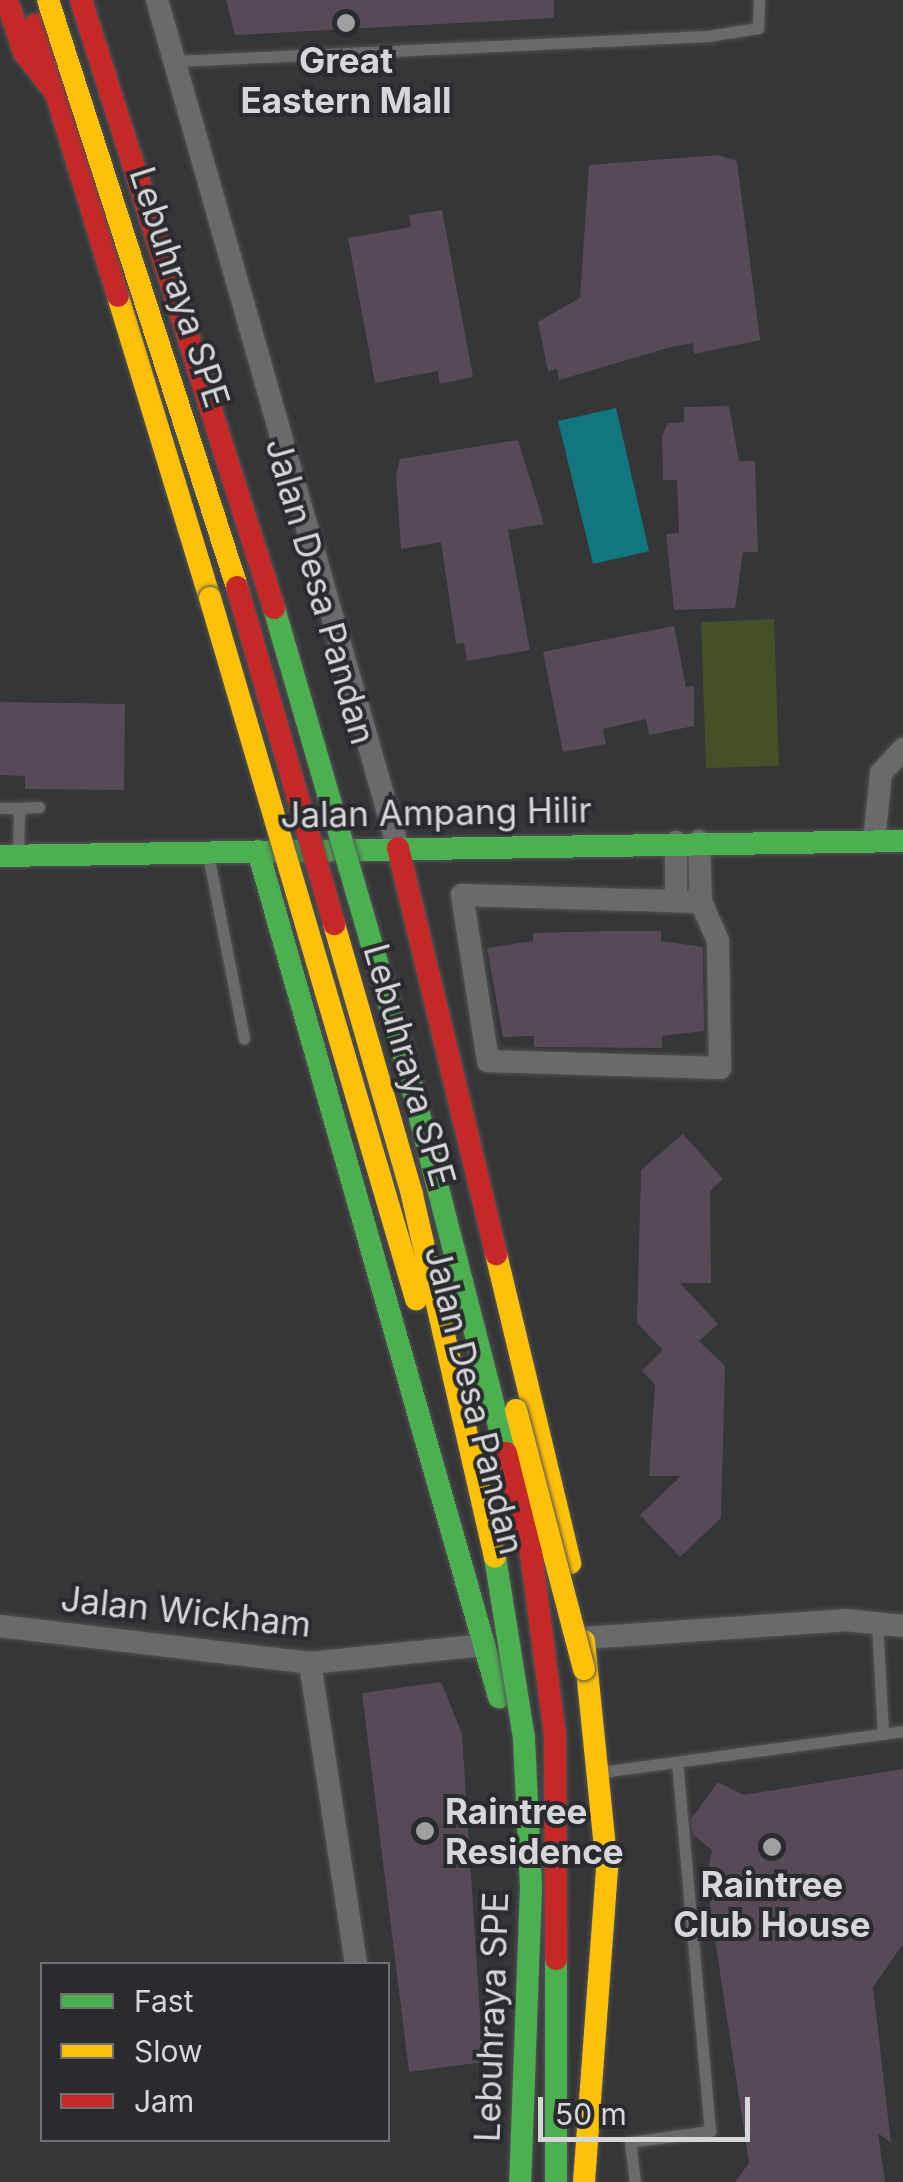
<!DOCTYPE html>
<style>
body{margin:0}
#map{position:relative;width:903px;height:2182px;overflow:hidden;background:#353638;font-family:Inter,sans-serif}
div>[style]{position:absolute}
.green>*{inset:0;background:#454f28}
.water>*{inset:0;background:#12767e}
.building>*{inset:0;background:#554a56}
.roads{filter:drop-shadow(0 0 2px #525354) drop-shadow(0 0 2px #525354)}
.lane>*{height:11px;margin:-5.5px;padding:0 5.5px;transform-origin:5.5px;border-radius:5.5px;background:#696a6b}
.street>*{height:22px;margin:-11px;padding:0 11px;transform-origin:11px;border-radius:11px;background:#696a6b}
.fast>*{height:22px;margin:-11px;padding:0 11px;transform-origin:11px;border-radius:11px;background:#4caf50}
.slow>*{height:22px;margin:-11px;padding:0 11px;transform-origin:11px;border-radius:11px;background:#ffc107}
.jam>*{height:22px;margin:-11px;padding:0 11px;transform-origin:11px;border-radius:11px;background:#c62828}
.bridges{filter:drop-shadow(0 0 2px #525354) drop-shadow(0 0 2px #525354)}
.fast-bridge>*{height:22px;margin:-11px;padding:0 11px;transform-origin:11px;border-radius:11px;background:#4caf50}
.slow-bridge>*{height:22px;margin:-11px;padding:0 11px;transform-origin:11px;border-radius:11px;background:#ffc107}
.jam-bridge>*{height:22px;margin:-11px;padding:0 11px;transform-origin:11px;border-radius:11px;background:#c62828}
.dots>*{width:28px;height:28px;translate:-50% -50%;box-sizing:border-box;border:5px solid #2a2b2f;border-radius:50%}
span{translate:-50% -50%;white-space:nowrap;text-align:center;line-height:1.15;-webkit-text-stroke:8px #2a2b2f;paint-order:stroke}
.poi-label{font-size:35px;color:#d6d7d9;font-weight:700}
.left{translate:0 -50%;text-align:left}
.street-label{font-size:35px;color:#d6d7d9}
.legend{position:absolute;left:40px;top:1962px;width:350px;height:180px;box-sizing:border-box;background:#2a2b2f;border:2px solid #6f7073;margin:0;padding:12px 18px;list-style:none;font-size:30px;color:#d6d7d9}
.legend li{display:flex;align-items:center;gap:20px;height:50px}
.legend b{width:50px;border:2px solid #6f7073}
.scale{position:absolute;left:538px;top:2097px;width:212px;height:45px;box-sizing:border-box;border:5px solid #d6d7d9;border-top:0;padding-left:12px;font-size:30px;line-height:35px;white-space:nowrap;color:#d6d7d9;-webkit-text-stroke:8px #2a2b2f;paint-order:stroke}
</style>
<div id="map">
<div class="green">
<i style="clip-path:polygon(774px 619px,779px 766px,706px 768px,701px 622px)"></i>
</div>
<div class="water">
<i style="clip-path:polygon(616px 408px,649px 551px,593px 564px,558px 421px)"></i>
</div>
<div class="building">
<i style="clip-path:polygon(226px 0,554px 0,554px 18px,235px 35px)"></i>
<i style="clip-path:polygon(718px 155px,737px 161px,760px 340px,694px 354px,693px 343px,671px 347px,559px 380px,557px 369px,548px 371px,538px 322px,580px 298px,589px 165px)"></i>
<i style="clip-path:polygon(442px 210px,473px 377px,440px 384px,438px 371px,375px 383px,348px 238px,411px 227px,409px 215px)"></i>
<i style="clip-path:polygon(729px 406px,739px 461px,755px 461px,758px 552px,743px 552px,735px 608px,674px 610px,666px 534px,679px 533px,677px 480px,663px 480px,662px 436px,668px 423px,684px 422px,684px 407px)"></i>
<i style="clip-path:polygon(518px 440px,544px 524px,508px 530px,530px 650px,467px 661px,464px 643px,456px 644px,441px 542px,401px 549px,396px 475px,400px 459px)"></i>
<i style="clip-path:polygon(674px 626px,686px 687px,694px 686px,694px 726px,649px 735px,646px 719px,603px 729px,606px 744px,563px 752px,543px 652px)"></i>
<i style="clip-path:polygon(0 702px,125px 704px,124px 790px,25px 789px,25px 776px,0 775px)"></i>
<i style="clip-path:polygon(611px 931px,661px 931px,661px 941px,703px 947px,704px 1031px,662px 1036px,662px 1048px,534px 1047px,534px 1036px,503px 1037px,487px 948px,533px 941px,533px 933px)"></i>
<i style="clip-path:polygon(683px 1134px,723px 1179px,710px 1191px,711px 1283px,680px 1283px,718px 1324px,699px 1341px,725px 1366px,721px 1518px,680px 1557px,640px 1515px,681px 1476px,649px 1476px,655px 1384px,642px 1371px,663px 1350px,637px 1323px,641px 1170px)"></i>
<i style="clip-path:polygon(441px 1682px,462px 1734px,483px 2062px,409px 2072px,362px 1693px)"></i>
<i style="clip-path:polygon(903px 1769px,903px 1944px,873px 1987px,891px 2143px,878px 2133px,885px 2182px,735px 2182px,749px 2163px,706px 1880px,712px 1850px,693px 1835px,691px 1819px,718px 1782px,744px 1795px)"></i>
</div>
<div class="roads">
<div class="lane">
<i style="left:177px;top:61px;width:532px;rotate:-2.7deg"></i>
<i style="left:708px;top:36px;width:51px;rotate:-9.1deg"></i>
<i style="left:758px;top:28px;width:28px;rotate:-88deg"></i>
<i style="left:0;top:808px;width:19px"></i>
<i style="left:19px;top:808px;width:47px;rotate:91.2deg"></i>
<i style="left:19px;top:808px;width:20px;rotate:-3deg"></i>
<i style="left:208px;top:855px;width:187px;rotate:78.9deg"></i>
<i style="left:877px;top:1623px;width:111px;rotate:86.9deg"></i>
<i style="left:601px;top:1772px;width:305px;rotate:-7.7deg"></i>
<i style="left:635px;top:2182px;width:40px;rotate:-97.1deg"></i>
<i style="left:630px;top:2142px;width:81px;rotate:-7.8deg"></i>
<i style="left:710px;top:2131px;width:370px;rotate:-95.1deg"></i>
</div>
<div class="street">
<i style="left:157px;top:0;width:882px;rotate:74.13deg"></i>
<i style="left:699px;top:841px;width:61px;rotate:88.1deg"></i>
<i style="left:874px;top:841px;width:68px;rotate:-84.1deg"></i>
<i style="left:881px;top:773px;width:33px;rotate:-47deg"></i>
<i style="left:462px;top:895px;width:239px;rotate:1.7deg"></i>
<i style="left:701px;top:902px;width:43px;rotate:66.4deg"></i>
<i style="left:718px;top:941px;width:127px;rotate:89.1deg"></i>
<i style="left:720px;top:1068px;width:232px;rotate:-178.3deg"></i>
<i style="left:488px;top:1061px;width:168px;rotate:-98.9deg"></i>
<i style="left:676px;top:901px;width:59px;rotate:-90deg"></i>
<i style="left:0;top:1626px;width:312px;rotate:6.8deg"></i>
<i style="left:310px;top:1663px;width:176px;rotate:-5.9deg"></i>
<i style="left:584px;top:1638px;width:262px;rotate:-3.9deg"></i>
<i style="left:845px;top:1620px;width:58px;rotate:5.9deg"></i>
<i style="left:310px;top:1663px;width:304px;rotate:81.3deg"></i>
</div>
<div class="fast">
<i style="left:258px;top:851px;width:880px;rotate:74.1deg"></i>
<i style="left:0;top:856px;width:903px;rotate:-0.95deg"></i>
</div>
<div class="slow">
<i style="left:118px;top:296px;width:316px;rotate:73.1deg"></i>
<i style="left:496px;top:1254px;width:318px;rotate:76.5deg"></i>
<i style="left:584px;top:1641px;width:229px;rotate:84.2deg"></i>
<i style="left:607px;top:1869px;width:314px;rotate:94.2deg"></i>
</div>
<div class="jam">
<i style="left:7px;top:0;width:55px;rotate:71.9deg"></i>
<i style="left:24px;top:52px;width:52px;rotate:52deg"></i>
<i style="left:56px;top:93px;width:212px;rotate:73deg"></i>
<i style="left:36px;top:24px;width:72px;rotate:73.8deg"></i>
<i style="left:398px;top:848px;width:418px;rotate:76.4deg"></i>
</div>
</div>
<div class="bridges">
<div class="fast-bridge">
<i style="left:274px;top:608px;width:458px;rotate:73.8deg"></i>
<i style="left:402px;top:1048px;width:418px;rotate:75.6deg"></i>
<i style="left:495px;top:1557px;width:184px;rotate:80.9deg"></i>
<i style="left:524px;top:1739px;width:148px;rotate:87.3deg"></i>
<i style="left:531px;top:1887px;width:295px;rotate:92.1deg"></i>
<i style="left:556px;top:1959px;width:223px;rotate:90deg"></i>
</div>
<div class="slow-bridge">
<i style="left:48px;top:0;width:617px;rotate:72.15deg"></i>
<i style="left:210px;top:598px;width:731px;rotate:73.62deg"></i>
<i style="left:334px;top:924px;width:282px;rotate:73.9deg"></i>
<i style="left:412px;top:1195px;width:371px;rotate:77.1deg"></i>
<i style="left:516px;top:1410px;width:268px;rotate:75.3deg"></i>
</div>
<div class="jam-bridge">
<i style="left:81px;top:0;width:638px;rotate:72.39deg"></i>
<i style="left:237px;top:587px;width:351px;rotate:73.9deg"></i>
<i style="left:506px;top:1453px;width:103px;rotate:76deg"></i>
<i style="left:531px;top:1553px;width:184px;rotate:82.5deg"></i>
<i style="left:555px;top:1735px;width:224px;rotate:89.7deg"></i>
</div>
</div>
<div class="dots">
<i style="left:346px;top:23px;background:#9e9fa1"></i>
<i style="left:425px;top:1831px;background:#9e9fa1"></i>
<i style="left:772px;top:1847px;background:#9e9fa1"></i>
</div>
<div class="poi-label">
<span style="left:346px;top:80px">Great<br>Eastern Mall</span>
<span class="left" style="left:445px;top:1831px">Raintree<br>Residence</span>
<span style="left:772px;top:1904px">Raintree<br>Club House</span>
</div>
<div class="street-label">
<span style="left:180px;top:287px;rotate:72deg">Lebuhraya SPE</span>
<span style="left:321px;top:591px;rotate:74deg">Jalan Desa Pandan</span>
<span style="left:436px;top:812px;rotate:-1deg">Jalan Ampang Hilir</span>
<span style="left:410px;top:1065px;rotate:74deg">Lebuhraya SPE</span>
<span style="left:475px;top:1400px;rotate:76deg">Jalan Desa Pandan</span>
<span style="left:186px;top:1611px;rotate:6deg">Jalan Wickham</span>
<span style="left:491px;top:2017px;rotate:-88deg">Lebuhraya SPE</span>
</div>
<ul class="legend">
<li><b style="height:12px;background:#4caf50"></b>Fast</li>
<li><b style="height:12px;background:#ffc107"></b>Slow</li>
<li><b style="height:12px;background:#c62828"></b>Jam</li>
</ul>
<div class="scale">50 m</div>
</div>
